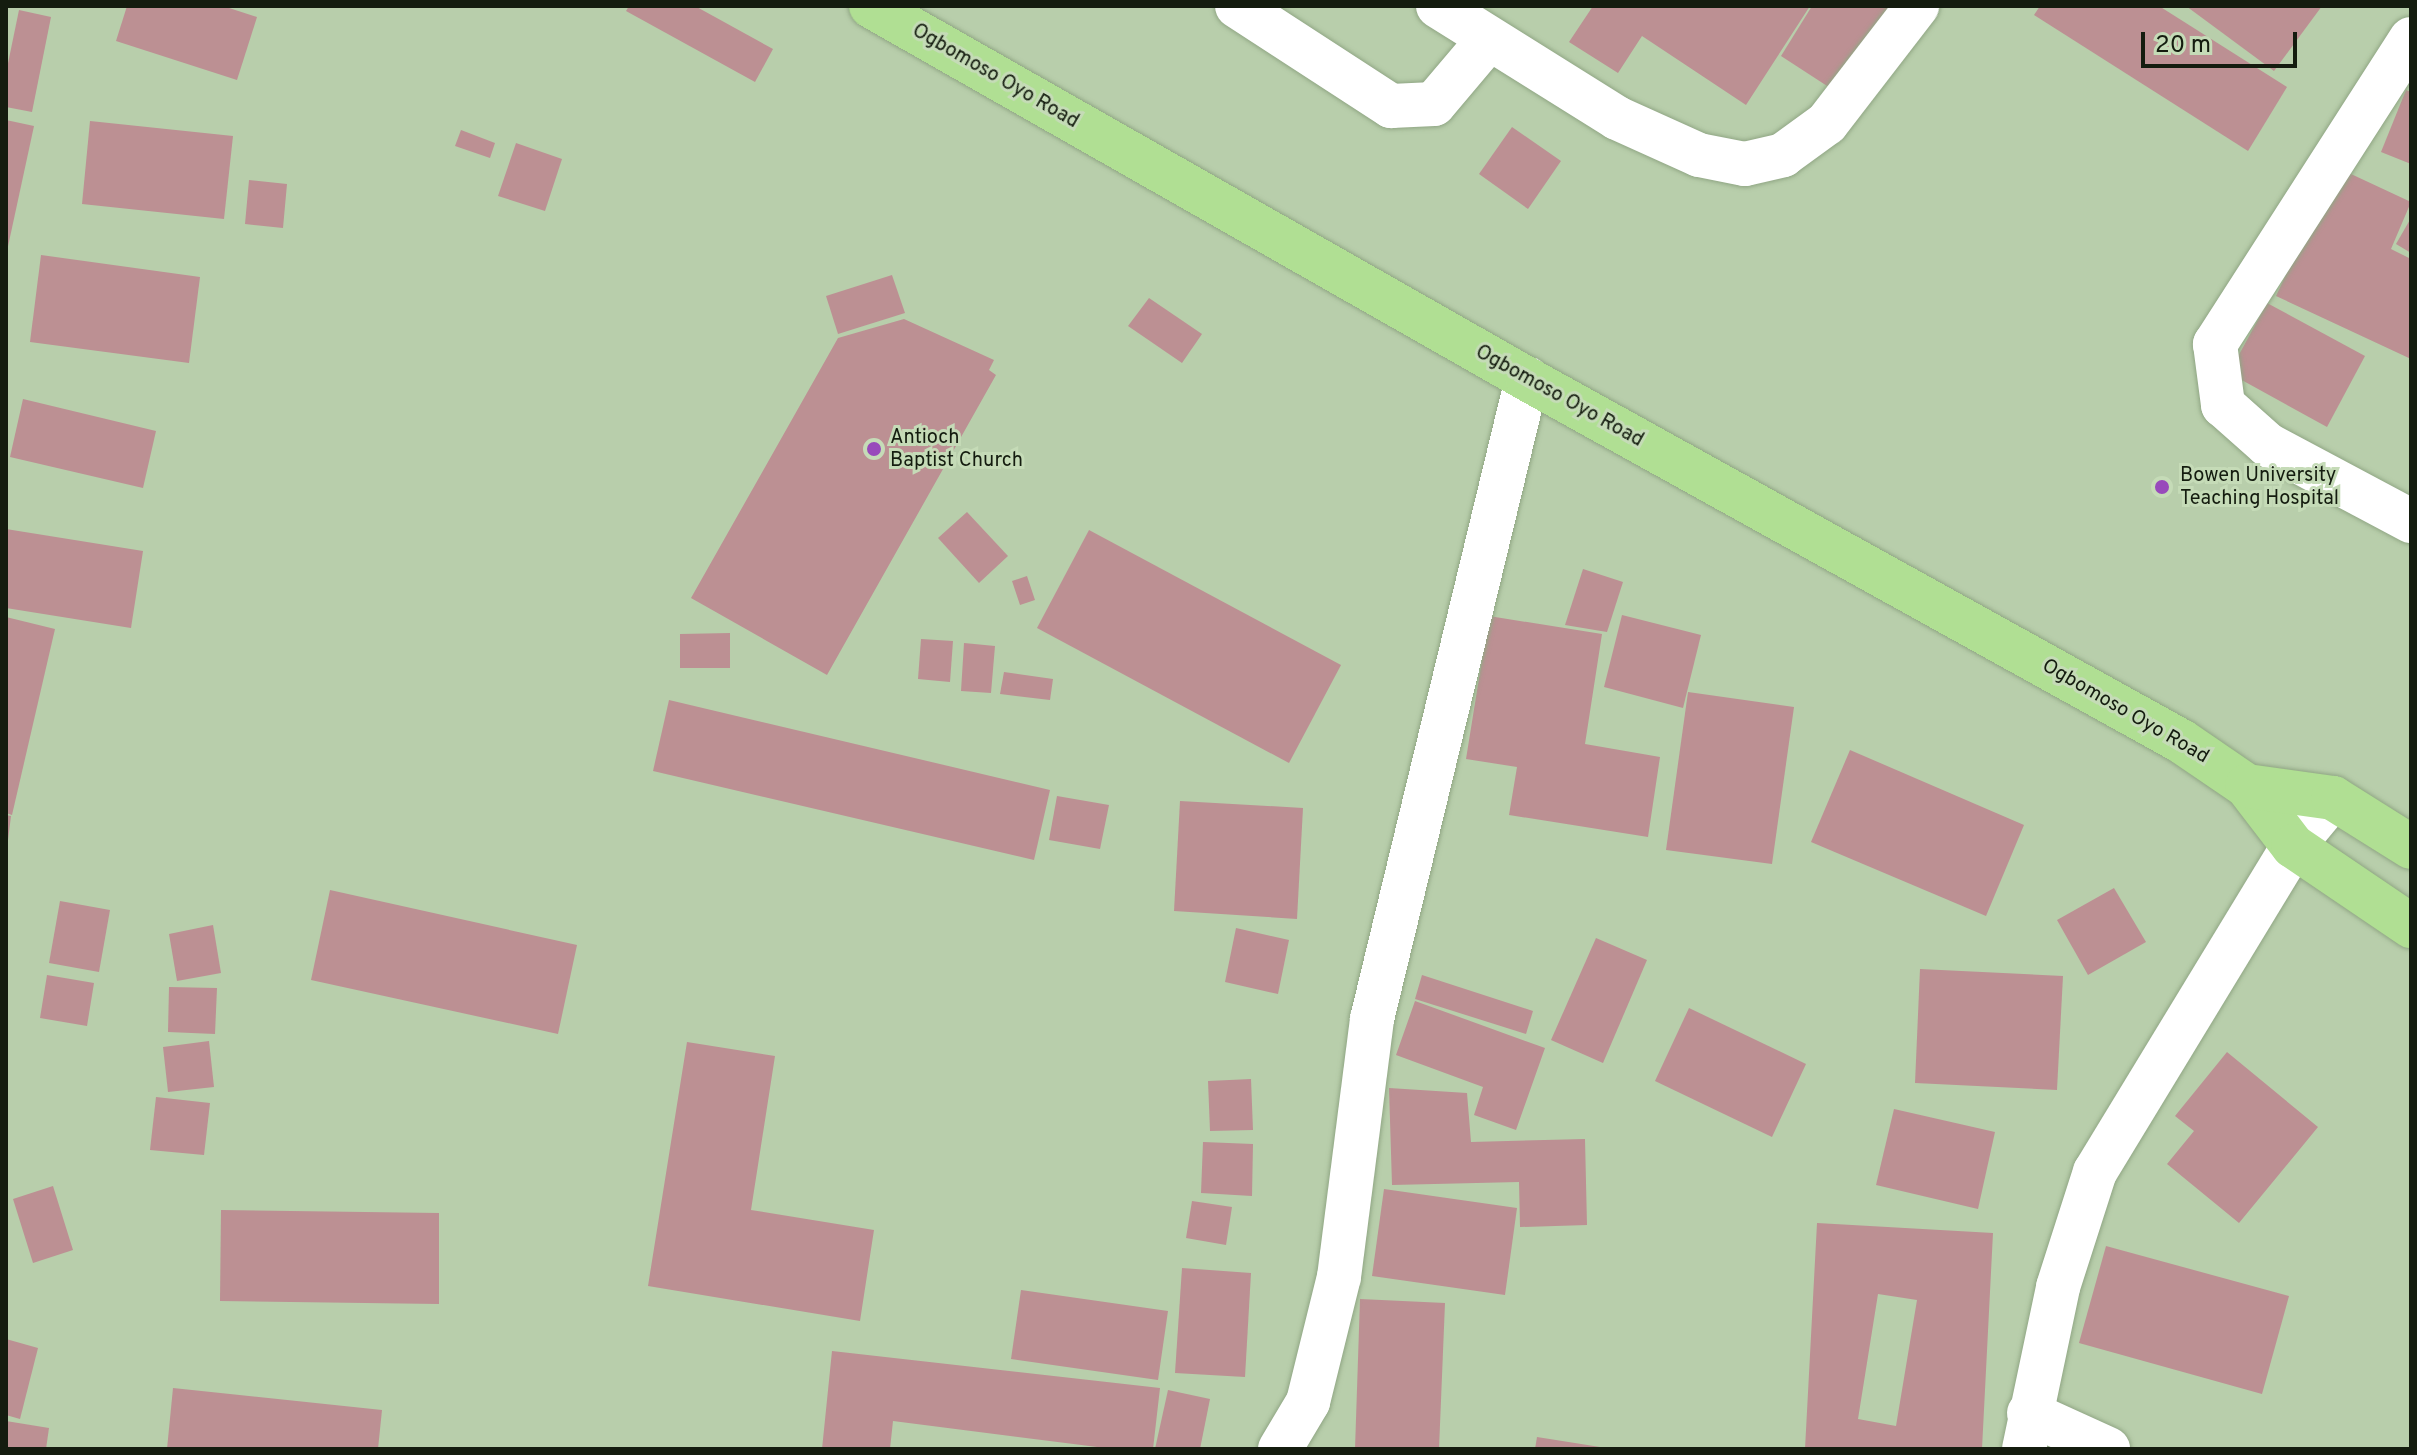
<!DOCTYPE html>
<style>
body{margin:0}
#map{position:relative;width:2417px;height:1455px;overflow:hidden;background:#b8ceab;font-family:Overpass,sans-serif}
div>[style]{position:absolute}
.building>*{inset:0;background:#bc9093}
.roads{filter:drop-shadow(0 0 2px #90a684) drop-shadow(0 0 2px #90a684)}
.minor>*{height:44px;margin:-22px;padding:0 22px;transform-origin:22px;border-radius:22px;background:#fff}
.highway>*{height:44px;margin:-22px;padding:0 22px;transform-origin:22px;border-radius:22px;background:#b0df93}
.dots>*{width:22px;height:22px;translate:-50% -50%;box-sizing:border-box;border:4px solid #c5dbb7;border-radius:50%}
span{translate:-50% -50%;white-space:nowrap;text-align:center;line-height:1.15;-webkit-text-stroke:6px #c5dbb7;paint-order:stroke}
.street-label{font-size:20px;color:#141c0f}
.poi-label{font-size:20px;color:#141c0f}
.left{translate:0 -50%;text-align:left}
.frame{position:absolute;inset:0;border:8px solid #141c0f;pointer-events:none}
.scale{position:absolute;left:2141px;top:32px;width:156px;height:36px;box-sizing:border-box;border:4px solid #141c0f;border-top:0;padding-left:10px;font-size:24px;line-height:28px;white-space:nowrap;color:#141c0f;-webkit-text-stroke:6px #c5dbb7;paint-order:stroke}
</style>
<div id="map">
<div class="building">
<i style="clip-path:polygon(127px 6px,223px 6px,257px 17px,237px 80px,116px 41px)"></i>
<i style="clip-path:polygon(629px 6px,695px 6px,773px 49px,755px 82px,626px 11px)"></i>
<i style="clip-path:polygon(1593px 6px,1810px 6px,1746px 105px,1642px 36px,1618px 73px,1569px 42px)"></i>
<i style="clip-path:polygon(1812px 6px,1899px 6px,1841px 95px,1781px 56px)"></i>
<i style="clip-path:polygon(2040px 6px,2159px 6px,2287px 87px,2248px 151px,2034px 15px)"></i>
<i style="clip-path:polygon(2186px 6px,2322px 6px,2274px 71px)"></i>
<i style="clip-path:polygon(19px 10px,51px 17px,32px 112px,6px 107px,6px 73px)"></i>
<i style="clip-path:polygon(2406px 90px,2411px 92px,2411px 164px,2381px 152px)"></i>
<i style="clip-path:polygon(6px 120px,34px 126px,7px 251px,6px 251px)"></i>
<i style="clip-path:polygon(90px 121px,233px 136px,224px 219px,82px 204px)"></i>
<i style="clip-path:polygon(1512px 127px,1561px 161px,1528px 209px,1479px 174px)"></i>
<i style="clip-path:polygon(461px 130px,495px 143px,490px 158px,455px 146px)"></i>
<i style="clip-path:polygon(516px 143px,562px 159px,545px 211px,498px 196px)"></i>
<i style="clip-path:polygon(2336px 167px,2411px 202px,2391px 249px,2411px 259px,2411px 359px,2276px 296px)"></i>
<i style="clip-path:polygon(249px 180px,287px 184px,283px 228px,245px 224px)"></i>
<i style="clip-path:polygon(2411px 218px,2411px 253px,2396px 244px)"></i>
<i style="clip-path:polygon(41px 255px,200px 277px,189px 363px,30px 342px)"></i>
<i style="clip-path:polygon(892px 275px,905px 313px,838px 334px,826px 296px)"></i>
<i style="clip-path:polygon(1149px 298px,1202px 334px,1182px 363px,1128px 326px)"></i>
<i style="clip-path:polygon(2267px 303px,2365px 356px,2327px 427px,2229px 373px)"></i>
<i style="clip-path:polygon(904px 319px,994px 360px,989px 370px,996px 375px,827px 675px,691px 598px,838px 338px)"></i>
<i style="clip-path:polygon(23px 399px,156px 431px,143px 488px,10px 457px)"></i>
<i style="clip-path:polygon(967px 512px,1008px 556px,979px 583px,938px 538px)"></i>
<i style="clip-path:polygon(6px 529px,143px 551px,131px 628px,6px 608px)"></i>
<i style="clip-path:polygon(1089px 530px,1341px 665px,1289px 763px,1037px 628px)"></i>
<i style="clip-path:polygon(1583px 569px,1623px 582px,1607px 632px,1565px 625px)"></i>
<i style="clip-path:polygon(1027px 576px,1035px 600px,1020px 605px,1012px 581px)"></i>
<i style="clip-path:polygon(1622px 615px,1701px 635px,1683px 708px,1604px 687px)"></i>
<i style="clip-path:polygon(1489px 616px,1602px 634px,1585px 744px,1660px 757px,1648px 837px,1509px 815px,1517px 767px,1466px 759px)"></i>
<i style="clip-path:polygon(6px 617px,55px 629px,12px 815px,6px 813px)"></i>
<i style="clip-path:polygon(730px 633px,730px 668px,680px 668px,680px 634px)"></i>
<i style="clip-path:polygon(921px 639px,953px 641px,950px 682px,918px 679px)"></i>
<i style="clip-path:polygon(964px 643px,995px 646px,991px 693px,961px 691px)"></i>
<i style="clip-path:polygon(1004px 672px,1053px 679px,1050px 700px,1000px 694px)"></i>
<i style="clip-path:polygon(1688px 692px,1794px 707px,1772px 864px,1666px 850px)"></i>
<i style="clip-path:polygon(669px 700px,1050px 790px,1034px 860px,653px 771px)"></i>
<i style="clip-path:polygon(1850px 750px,2024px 825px,1986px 916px,1811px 842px)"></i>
<i style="clip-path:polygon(1057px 796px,1109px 805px,1100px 849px,1049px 840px)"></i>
<i style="clip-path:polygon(1180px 801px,1303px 808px,1297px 919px,1174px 911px)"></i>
<i style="clip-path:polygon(6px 815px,11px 816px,8px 840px,6px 840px)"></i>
<i style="clip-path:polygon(2114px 888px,2146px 942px,2088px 975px,2057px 920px)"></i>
<i style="clip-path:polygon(330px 890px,577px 945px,558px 1034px,311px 980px)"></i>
<i style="clip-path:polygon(60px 901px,110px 910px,99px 972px,49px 963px)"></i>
<i style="clip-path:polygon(213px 925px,221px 973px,177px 981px,169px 934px)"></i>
<i style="clip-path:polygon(1236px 928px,1289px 940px,1278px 994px,1225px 982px)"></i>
<i style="clip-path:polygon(1596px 938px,1647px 960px,1603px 1063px,1551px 1040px)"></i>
<i style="clip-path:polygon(1920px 969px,2063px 976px,2057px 1090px,1915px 1083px)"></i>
<i style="clip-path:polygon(47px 975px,94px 983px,87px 1026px,40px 1018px)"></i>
<i style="clip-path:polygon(1422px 975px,1533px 1011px,1526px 1034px,1415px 999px)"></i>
<i style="clip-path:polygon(169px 987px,217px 988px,215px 1034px,168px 1032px)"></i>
<i style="clip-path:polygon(1415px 1001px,1545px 1048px,1516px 1130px,1474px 1115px,1483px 1087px,1396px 1055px)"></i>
<i style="clip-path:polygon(1689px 1008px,1806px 1064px,1772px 1137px,1655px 1081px)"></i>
<i style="clip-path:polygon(209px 1041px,214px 1087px,168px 1092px,163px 1047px)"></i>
<i style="clip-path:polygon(687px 1042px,775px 1056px,751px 1210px,874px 1230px,860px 1321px,648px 1286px)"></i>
<i style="clip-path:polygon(2227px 1052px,2318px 1127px,2239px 1223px,2167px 1164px,2194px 1131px,2175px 1116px)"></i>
<i style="clip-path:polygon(1251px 1079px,1253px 1130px,1210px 1131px,1208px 1081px)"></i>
<i style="clip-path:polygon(1389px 1088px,1467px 1093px,1471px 1142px,1585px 1139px,1587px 1225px,1520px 1227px,1519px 1182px,1392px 1185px)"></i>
<i style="clip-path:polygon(156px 1097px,210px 1103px,204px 1155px,150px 1150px)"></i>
<i style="clip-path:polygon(1894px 1109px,1995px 1132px,1978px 1209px,1876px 1185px)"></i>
<i style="clip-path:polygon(1203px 1142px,1253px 1144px,1252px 1196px,1201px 1193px)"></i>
<i style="clip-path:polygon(53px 1186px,73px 1250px,33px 1263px,13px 1199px)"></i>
<i style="clip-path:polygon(1384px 1189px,1517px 1208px,1505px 1295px,1372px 1276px)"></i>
<i style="clip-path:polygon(1192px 1201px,1232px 1207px,1226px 1245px,1186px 1238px)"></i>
<i style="clip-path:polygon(221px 1210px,439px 1213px,439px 1304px,220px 1301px)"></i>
<i style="clip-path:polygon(evenodd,1817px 1223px,1993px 1233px,1982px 1449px,1805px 1449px,1817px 1223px,1878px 1294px,1917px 1300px,1896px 1426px,1858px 1419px,1878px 1294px)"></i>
<i style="clip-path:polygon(2106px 1246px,2289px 1296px,2262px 1394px,2079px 1343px)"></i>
<i style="clip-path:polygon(1182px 1268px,1251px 1273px,1245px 1377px,1175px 1373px)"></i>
<i style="clip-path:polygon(1021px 1290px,1168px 1311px,1158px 1380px,1011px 1359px)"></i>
<i style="clip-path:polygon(1360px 1299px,1445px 1303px,1439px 1449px,1355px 1449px)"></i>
<i style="clip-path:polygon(6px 1339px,38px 1348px,20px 1419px,6px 1415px)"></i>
<i style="clip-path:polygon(832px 1351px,1160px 1388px,1153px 1449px,1113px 1449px,893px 1421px,890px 1449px,822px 1449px)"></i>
<i style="clip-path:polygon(173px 1388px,382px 1410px,378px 1449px,167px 1449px)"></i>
<i style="clip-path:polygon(1168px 1390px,1210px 1399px,1200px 1449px,1155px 1449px)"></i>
<i style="clip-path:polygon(6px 1421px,49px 1428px,46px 1449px,6px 1449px)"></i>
<i style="clip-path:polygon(1537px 1437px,1600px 1447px,1600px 1449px,1535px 1449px)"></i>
</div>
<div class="roads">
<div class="minor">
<i style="left:1237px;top:6px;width:184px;rotate:33deg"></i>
<i style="left:1391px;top:106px;width:43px;rotate:-2.7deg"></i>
<i style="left:1434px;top:104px;width:84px;rotate:-49.8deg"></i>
<i style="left:1438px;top:6px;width:211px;rotate:32deg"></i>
<i style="left:1617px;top:118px;width:90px;rotate:24.3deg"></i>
<i style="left:1699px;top:155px;width:47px;rotate:11.1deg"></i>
<i style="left:1745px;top:164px;width:39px;rotate:-13deg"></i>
<i style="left:1783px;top:155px;width:54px;rotate:-36deg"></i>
<i style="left:1827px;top:123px;width:148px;rotate:-52.4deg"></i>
<i style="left:2411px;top:39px;width:363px;rotate:122.7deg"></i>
<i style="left:2215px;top:344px;width:62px;rotate:82.5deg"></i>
<i style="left:2223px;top:405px;width:60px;rotate:41.6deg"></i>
<i style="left:2268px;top:445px;width:162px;rotate:28deg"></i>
<i style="left:2029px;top:1413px;width:87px;rotate:24.5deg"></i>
<i style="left:1280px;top:1449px;width:55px;rotate:-59.2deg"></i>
<i style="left:1308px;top:1402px;width:129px;rotate:-76.1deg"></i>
<i style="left:1339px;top:1277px;width:260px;rotate:-82.7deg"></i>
<i style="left:1372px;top:1019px;width:659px;rotate:-76.39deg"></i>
<i style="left:2024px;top:1449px;width:166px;rotate:-78.1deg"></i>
<i style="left:2058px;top:1287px;width:121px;rotate:-72.2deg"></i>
<i style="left:2095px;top:1172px;width:381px;rotate:-58.7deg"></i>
<i style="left:2293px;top:846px;width:62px;rotate:-50.2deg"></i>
</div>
<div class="highway">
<i style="left:871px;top:6px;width:755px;rotate:29.62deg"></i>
<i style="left:1527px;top:379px;width:748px;rotate:28.97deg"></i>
<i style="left:2181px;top:741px;width:80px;rotate:34.3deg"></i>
<i style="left:2247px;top:786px;width:76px;rotate:52.5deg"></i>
<i style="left:2293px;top:846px;width:143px;rotate:34.1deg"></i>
<i style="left:2247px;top:786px;width:87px;rotate:7.9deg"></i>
<i style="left:2333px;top:798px;width:92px;rotate:32.1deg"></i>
</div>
</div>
<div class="dots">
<i style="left:874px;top:449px;background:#984abb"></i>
<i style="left:2162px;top:487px;background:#984abb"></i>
</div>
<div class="street-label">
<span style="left:995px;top:77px;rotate:30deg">Ogbomoso Oyo Road</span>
<span style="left:1559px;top:397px;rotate:29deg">Ogbomoso Oyo Road</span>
<span style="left:2125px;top:712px;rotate:30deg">Ogbomoso Oyo Road</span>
</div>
<div class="poi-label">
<span class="left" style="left:890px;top:450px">Antioch<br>Baptist Church</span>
<span class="left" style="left:2180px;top:488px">Bowen University<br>Teaching Hospital</span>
</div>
<div class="frame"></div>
<div class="scale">20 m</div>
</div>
